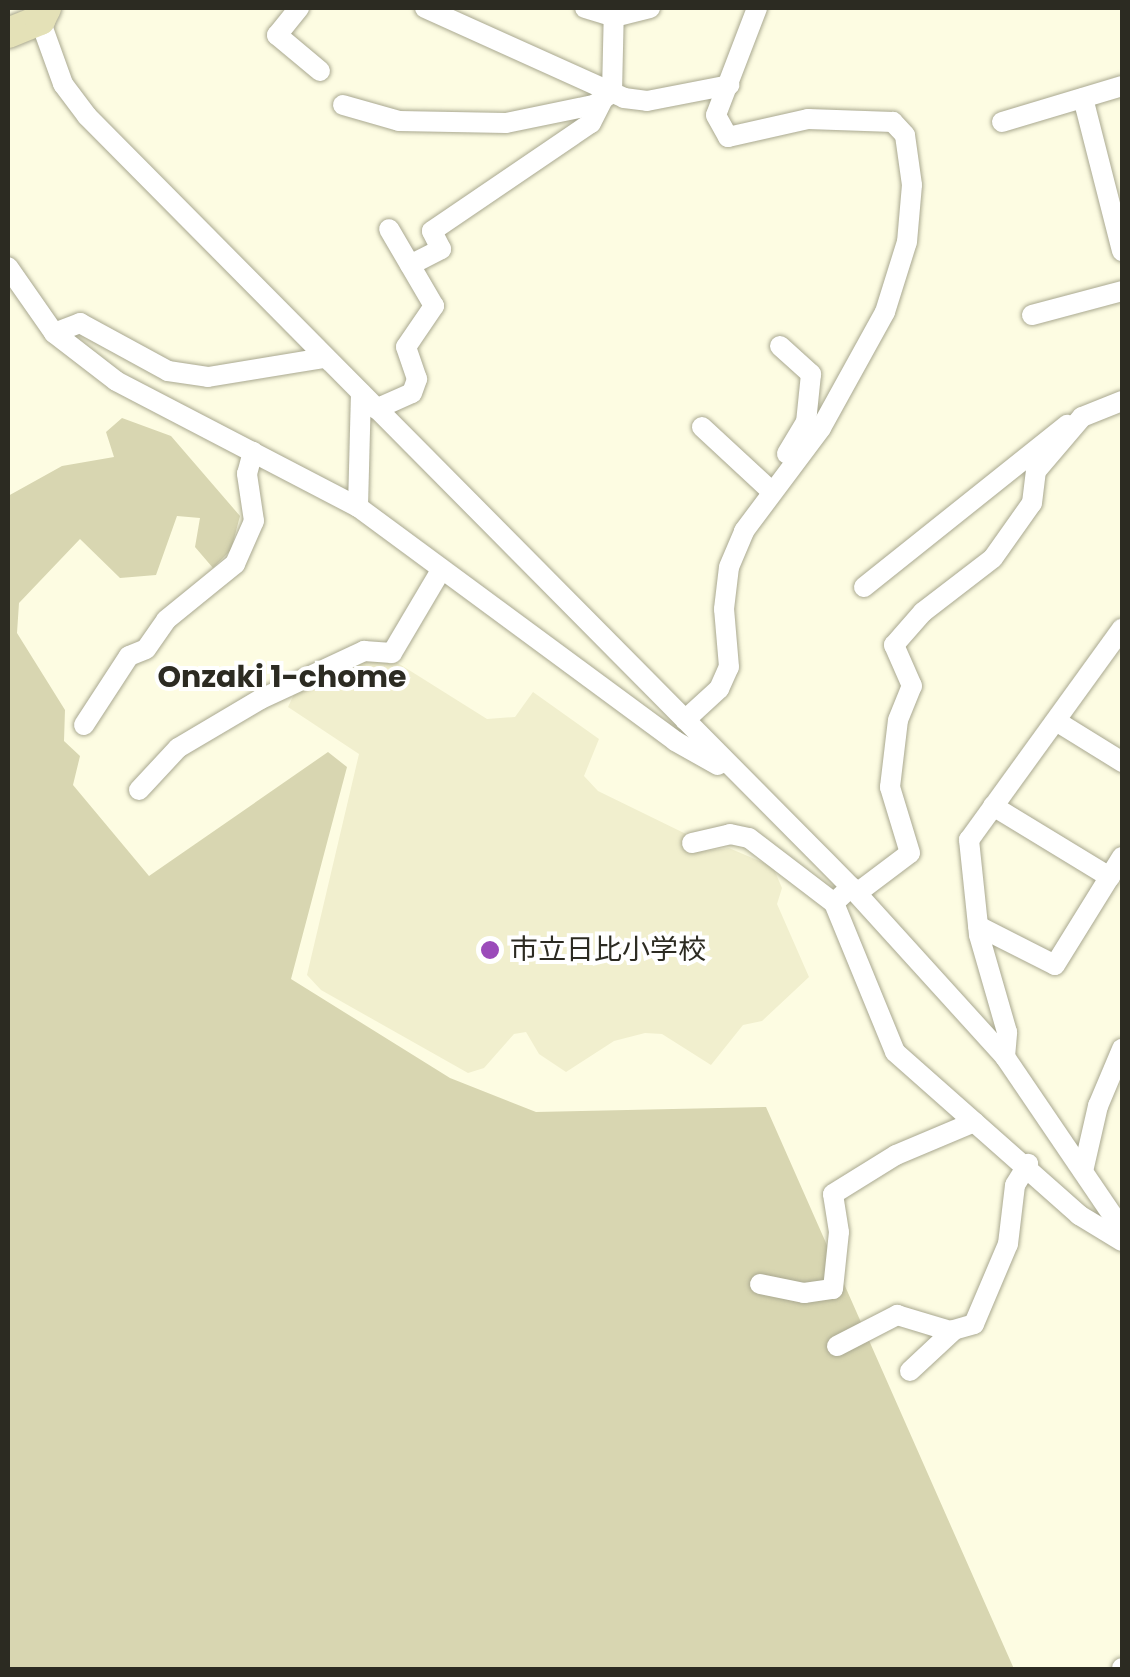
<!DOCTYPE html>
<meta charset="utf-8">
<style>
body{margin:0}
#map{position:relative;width:1130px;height:1677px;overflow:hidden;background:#fdfce2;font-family:Poppins,"Noto Sans JP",sans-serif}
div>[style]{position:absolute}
.built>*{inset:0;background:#f1efce}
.green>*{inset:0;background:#d8d6b1}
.roads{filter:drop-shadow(0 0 2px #a9a890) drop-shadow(0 0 2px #a9a890)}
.street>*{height:20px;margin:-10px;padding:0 10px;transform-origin:10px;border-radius:10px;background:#fff}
.secondary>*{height:30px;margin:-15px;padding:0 15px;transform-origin:15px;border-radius:15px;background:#e4e1b7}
.dots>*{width:28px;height:28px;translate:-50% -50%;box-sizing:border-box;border:5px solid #fff;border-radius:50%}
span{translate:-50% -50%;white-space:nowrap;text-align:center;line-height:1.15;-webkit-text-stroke:8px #fff;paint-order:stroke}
.poi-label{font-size:28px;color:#2c2b22}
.left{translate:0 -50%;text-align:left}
.neighbourhood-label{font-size:30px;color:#2c2b22;font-weight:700}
.frame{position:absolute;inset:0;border:10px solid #2c2b22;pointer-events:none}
</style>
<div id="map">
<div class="built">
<i style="clip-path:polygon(371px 656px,393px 660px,487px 719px,515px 717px,533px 692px,599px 739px,584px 776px,598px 791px,686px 834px,690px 853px,729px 848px,773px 867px,782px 888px,777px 904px,809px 977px,762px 1021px,743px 1025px,711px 1065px,662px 1034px,645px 1033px,614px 1041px,566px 1072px,539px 1054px,526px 1032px,514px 1034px,484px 1068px,468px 1073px,321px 990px,307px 975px,359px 754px,288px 707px,298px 686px)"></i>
</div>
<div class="green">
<i style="clip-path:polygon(122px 418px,171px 436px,240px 516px,231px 550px,213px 568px,195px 547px,200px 518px,177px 516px,156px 575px,120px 578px,80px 539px,19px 603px,17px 633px,65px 710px,64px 741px,80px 756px,73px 785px,149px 876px,328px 752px,347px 767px,291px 979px,450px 1078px,536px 1112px,766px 1107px,1014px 1669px,8px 1670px,8px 496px,62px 466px,114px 457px,106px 432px)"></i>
</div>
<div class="roads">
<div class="street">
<i style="left:299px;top:8px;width:35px;rotate:129deg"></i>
<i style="left:277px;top:35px;width:56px;rotate:39.9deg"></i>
<i style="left:425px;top:8px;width:218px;rotate:24.3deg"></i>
<i style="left:624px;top:98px;width:23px;rotate:7deg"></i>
<i style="left:647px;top:101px;width:84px;rotate:-11deg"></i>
<i style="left:585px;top:8px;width:30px;rotate:17deg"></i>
<i style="left:614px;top:17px;width:37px;rotate:-14deg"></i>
<i style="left:40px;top:20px;width:68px;rotate:70.2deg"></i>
<i style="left:63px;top:84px;width:40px;rotate:53deg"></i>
<i style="left:87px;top:116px;width:1085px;rotate:45.26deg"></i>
<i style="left:851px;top:887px;width:229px;rotate:47.8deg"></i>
<i style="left:1005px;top:1057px;width:208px;rotate:55.8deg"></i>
<i style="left:1083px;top:98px;width:158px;rotate:75.7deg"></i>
<i style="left:343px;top:105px;width:58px;rotate:15.9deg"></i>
<i style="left:399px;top:121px;width:107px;rotate:1.1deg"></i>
<i style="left:506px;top:123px;width:90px;rotate:-11.6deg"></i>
<i style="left:594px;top:105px;width:22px;rotate:-34deg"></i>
<i style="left:612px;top:93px;width:85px;rotate:-88.7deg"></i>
<i style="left:1002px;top:122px;width:125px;rotate:-16.7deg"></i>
<i style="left:410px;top:265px;width:35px;rotate:-27deg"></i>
<i style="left:441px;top:249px;width:20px;rotate:-117deg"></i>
<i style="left:432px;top:231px;width:192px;rotate:-34.2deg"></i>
<i style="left:591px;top:123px;width:28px;rotate:-63deg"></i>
<i style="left:8px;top:267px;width:80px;rotate:55.1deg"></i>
<i style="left:54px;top:333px;width:28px;rotate:-21deg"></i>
<i style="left:80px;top:323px;width:100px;rotate:28.6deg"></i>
<i style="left:168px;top:371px;width:40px;rotate:8.5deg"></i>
<i style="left:208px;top:377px;width:118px;rotate:-9.3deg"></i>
<i style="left:1032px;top:315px;width:93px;rotate:-14.9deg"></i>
<i style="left:54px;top:333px;width:78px;rotate:37.7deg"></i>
<i style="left:116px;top:381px;width:273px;rotate:27.5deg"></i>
<i style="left:358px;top:507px;width:394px;rotate:36.4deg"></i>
<i style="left:675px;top:741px;width:49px;rotate:29.2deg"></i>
<i style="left:780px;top:346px;width:42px;rotate:42.1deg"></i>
<i style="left:811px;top:374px;width:48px;rotate:95.9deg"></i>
<i style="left:806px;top:422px;width:37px;rotate:121deg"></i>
<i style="left:376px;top:409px;width:39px;rotate:-24deg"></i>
<i style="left:412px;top:393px;width:15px;rotate:-70deg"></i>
<i style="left:417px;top:379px;width:34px;rotate:-109deg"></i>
<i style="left:406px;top:347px;width:50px;rotate:-55.7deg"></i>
<i style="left:434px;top:306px;width:89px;rotate:-120.3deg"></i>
<i style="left:702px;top:427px;width:94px;rotate:42.8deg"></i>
<i style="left:358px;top:507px;width:114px;rotate:-88.5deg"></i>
<i style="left:864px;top:587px;width:260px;rotate:-38.6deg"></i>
<i style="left:685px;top:720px;width:46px;rotate:-42.4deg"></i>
<i style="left:719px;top:689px;width:24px;rotate:-66deg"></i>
<i style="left:729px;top:667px;width:58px;rotate:-94.9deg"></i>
<i style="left:724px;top:609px;width:42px;rotate:-83.2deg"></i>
<i style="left:729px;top:567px;width:39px;rotate:-67deg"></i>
<i style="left:744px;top:531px;width:129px;rotate:-53.2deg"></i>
<i style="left:821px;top:428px;width:132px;rotate:-61.1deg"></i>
<i style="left:885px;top:312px;width:73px;rotate:-72.6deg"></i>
<i style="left:907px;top:242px;width:57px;rotate:-85deg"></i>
<i style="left:912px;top:185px;width:50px;rotate:-98deg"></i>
<i style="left:905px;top:135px;width:18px;rotate:-133deg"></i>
<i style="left:893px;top:122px;width:85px;rotate:-178deg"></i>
<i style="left:808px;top:119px;width:82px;rotate:167.3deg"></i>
<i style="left:728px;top:137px;width:25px;rotate:-119deg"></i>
<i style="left:716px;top:115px;width:115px;rotate:-69deg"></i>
<i style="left:1056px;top:721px;width:78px;rotate:31.8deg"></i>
<i style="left:84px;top:725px;width:82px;rotate:-56.9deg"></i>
<i style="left:129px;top:656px;width:18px;rotate:-22deg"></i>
<i style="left:146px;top:649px;width:35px;rotate:-55deg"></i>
<i style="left:166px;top:620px;width:89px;rotate:-39.1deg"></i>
<i style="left:235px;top:564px;width:47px;rotate:-66.2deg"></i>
<i style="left:254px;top:521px;width:48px;rotate:-98.5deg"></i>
<i style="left:247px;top:474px;width:23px;rotate:-75deg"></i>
<i style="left:139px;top:790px;width:57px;rotate:-47.1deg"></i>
<i style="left:178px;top:748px;width:96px;rotate:-30.6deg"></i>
<i style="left:261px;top:699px;width:114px;rotate:-25deg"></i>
<i style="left:364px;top:651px;width:28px;rotate:4deg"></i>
<i style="left:392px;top:653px;width:96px;rotate:-59.4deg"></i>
<i style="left:993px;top:806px;width:137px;rotate:31.3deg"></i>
<i style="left:692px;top:843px;width:39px;rotate:-13deg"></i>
<i style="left:730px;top:834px;width:19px;rotate:12deg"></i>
<i style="left:749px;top:838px;width:107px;rotate:37.4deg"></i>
<i style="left:851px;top:887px;width:23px;rotate:137deg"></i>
<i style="left:834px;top:903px;width:161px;rotate:67.7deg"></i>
<i style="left:895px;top:1052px;width:246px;rotate:41.5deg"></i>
<i style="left:1079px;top:1215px;width:50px;rotate:31.2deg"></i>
<i style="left:857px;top:893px;width:66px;rotate:-37deg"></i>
<i style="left:910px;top:853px;width:69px;rotate:-106.9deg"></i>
<i style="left:890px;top:787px;width:67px;rotate:-83.2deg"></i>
<i style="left:898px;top:720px;width:37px;rotate:-68deg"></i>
<i style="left:912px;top:686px;width:45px;rotate:-113.7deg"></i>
<i style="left:894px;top:645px;width:44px;rotate:-48.7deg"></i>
<i style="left:923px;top:612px;width:88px;rotate:-37.6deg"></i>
<i style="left:993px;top:558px;width:67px;rotate:-54.7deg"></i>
<i style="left:1032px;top:503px;width:32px;rotate:-83deg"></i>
<i style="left:1036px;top:471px;width:71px;rotate:-49.6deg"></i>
<i style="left:1082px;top:417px;width:43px;rotate:-21.8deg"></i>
<i style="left:978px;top:926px;width:86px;rotate:26.9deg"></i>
<i style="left:1055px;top:965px;width:127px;rotate:-58.2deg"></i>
<i style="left:1005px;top:1057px;width:25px;rotate:-85deg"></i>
<i style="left:1007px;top:1032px;width:101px;rotate:-106.1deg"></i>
<i style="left:979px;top:935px;width:96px;rotate:-96deg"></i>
<i style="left:969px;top:840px;width:261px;rotate:-54.1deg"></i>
<i style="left:1084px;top:1167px;width:63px;rotate:-77.1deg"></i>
<i style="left:1098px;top:1106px;width:62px;rotate:-67.2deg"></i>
<i style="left:760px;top:1284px;width:45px;rotate:11.6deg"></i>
<i style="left:804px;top:1293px;width:29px;rotate:-8deg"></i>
<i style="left:833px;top:1289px;width:57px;rotate:-84deg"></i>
<i style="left:839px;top:1232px;width:38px;rotate:-99deg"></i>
<i style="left:833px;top:1194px;width:74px;rotate:-31.8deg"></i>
<i style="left:896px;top:1155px;width:85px;rotate:-22.9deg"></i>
<i style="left:837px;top:1346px;width:68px;rotate:-27.3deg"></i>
<i style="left:897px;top:1315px;width:55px;rotate:16.8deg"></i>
<i style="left:950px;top:1331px;width:25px;rotate:-16deg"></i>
<i style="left:974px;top:1324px;width:87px;rotate:-67deg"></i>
<i style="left:1008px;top:1244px;width:59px;rotate:-83.2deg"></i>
<i style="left:1015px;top:1185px;width:25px;rotate:-58deg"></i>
<i style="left:910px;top:1371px;width:60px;rotate:-43deg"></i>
<i style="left:1122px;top:1670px;width:2px;rotate:-90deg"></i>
</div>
<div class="secondary">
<i style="left:8px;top:33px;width:35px;rotate:-22deg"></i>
<i style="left:40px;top:20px;width:13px;rotate:-63deg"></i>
</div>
</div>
<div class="dots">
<i style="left:490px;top:950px;background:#9b4bba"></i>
</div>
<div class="poi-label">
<span class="left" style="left:510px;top:950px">市立日比小学校</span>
</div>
<div class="neighbourhood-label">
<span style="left:282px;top:677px">Onzaki 1-chome</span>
</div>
<div class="frame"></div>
</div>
